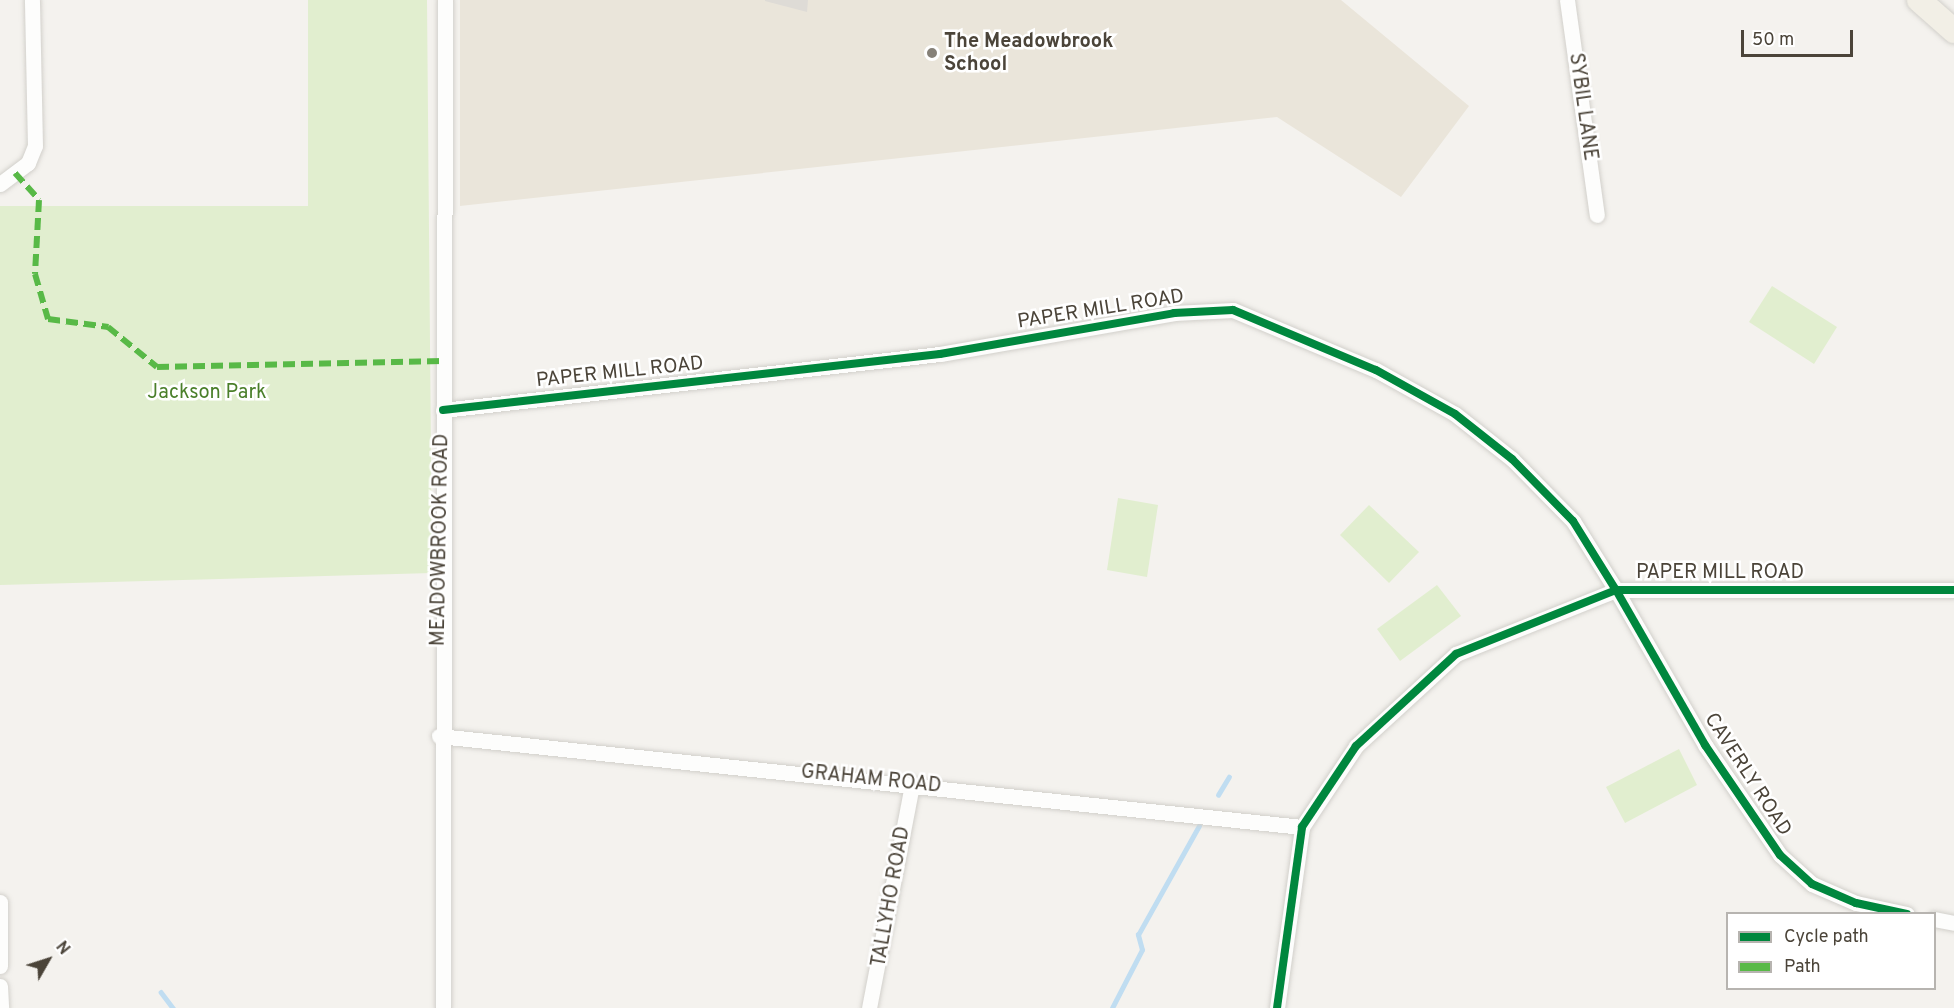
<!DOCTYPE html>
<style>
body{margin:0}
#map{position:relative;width:1954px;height:1008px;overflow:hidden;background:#f4f2ee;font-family:Overpass,sans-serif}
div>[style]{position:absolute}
.education>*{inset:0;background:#eae5da}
.green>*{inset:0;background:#e1eecf}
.stream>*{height:4.5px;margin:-2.25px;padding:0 2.25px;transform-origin:2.25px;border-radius:2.25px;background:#c0ddf1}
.building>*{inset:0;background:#dedbd6}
.roads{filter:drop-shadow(0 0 2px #d2d0cb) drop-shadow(0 0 2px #d2d0cb)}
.street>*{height:15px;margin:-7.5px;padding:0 7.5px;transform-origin:7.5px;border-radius:7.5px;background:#fdfdfc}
.primary>*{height:24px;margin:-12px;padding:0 12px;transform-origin:12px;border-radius:12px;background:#f2efe6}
.quiet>*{height:6px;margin-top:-3px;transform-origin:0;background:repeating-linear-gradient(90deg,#58b947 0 12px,transparent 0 18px)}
.cycleway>*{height:8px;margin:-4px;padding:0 4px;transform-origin:4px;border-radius:4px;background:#00873e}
.dots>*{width:16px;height:16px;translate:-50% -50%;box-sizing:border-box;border:3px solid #fff;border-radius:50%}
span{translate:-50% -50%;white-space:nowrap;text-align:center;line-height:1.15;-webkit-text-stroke:5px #fff;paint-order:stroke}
.poi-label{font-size:20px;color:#4b4439;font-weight:700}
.left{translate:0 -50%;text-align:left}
.street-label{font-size:20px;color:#4b4439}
.park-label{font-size:20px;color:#4a7f2a}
.legend{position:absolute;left:1726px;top:912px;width:210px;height:78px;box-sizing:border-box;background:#fff;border:2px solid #b7b4b0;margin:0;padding:8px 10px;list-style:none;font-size:18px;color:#4b4439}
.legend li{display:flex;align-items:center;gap:12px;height:30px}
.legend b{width:30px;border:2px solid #b7b4b0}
.north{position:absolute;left:18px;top:930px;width:60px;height:60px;-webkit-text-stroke:4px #fff;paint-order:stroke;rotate:51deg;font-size:16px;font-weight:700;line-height:24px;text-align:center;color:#4b4439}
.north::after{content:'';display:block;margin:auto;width:21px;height:27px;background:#4b4439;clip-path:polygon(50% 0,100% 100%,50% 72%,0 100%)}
.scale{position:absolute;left:1741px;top:30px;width:112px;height:27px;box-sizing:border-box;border:3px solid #4b4439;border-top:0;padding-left:8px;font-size:18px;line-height:21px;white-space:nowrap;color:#4b4439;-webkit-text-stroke:4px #fff;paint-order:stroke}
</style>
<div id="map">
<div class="education">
<i style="clip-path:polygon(460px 0,1341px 0,1469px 106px,1401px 197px,1277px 117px,460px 206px)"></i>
</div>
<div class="green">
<i style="clip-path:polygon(308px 0,427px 0,432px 573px,0 585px,0 206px,308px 206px)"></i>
<i style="clip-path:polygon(1772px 286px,1837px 327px,1814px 364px,1749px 322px)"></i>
<i style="clip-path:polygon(1118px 498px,1158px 505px,1147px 577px,1107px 570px)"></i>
<i style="clip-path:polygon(1369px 505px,1419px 552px,1389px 583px,1340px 535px)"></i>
<i style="clip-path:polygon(1437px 585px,1461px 616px,1400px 661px,1377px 629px)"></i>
<i style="clip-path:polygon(1679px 749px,1697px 785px,1625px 823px,1606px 787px)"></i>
</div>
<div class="stream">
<i style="left:1218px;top:795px;width:21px;rotate:-59deg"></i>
<i style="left:161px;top:992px;width:20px;rotate:53deg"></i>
<i style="left:1112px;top:1008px;width:65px;rotate:-62.7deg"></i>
<i style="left:1142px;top:950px;width:16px;rotate:-105deg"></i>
<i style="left:1138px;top:935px;width:125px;rotate:-60.8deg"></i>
</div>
<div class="building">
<i style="clip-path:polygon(808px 0,807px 12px,765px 1px,765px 0)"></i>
</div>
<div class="roads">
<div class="street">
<i style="left:1567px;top:0;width:217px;rotate:82.1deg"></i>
<i style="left:0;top:184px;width:35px;rotate:-37deg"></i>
<i style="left:28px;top:163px;width:18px;rotate:-68deg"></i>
<i style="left:35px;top:146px;width:146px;rotate:-91.2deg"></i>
<i style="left:443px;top:410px;width:500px;rotate:-6.43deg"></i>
<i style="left:940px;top:354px;width:238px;rotate:-9.9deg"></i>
<i style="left:1174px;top:313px;width:59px;rotate:-2.9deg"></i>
<i style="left:1233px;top:310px;width:155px;rotate:22.8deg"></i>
<i style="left:1376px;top:370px;width:90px;rotate:29.1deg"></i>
<i style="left:1455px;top:414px;width:73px;rotate:38.3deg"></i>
<i style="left:1512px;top:459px;width:87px;rotate:45.5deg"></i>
<i style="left:1573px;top:521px;width:81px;rotate:58.1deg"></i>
<i style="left:1616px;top:590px;width:338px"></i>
<i style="left:439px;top:736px;width:868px;rotate:6.02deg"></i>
<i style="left:0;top:902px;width:64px;rotate:90deg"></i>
<i style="left:1934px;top:919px;width:20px;rotate:11deg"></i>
<i style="left:0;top:986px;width:22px;rotate:87deg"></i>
<i style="left:443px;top:1008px;width:1008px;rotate:-89.89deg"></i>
<i style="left:869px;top:1008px;width:228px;rotate:-79.1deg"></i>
<i style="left:1277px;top:1008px;width:183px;rotate:-82.1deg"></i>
<i style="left:1302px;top:827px;width:97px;rotate:-56.3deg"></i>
<i style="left:1356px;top:746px;width:136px;rotate:-42.6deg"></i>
<i style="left:1456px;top:654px;width:172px;rotate:-21.8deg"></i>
<i style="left:1616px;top:590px;width:179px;rotate:60.1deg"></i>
<i style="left:1705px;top:745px;width:133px;rotate:55.7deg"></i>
<i style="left:1780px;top:855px;width:43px;rotate:42.2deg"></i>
<i style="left:1812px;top:884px;width:48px;rotate:23.4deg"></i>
<i style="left:1856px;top:903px;width:52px;rotate:12.2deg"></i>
</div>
<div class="primary">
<i style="left:1919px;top:0;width:47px;rotate:41.5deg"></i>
</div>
</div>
<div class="quiet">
<i style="left:15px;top:173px;width:36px;rotate:48deg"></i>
<i style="left:39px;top:200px;width:74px;rotate:93.1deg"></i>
<i style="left:35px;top:274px;width:47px;rotate:73.9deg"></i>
<i style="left:48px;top:319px;width:61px;rotate:7.6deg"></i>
<i style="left:108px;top:327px;width:63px;rotate:39.2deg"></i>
<i style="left:157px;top:367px;width:286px;rotate:-1.2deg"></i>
</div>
<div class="cycleway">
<i style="left:443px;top:410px;width:500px;rotate:-6.43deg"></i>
<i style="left:940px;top:354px;width:238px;rotate:-9.9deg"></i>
<i style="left:1174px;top:313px;width:59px;rotate:-2.9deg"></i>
<i style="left:1233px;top:310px;width:155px;rotate:22.8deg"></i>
<i style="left:1376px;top:370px;width:90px;rotate:29.1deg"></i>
<i style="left:1455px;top:414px;width:73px;rotate:38.3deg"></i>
<i style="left:1512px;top:459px;width:87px;rotate:45.5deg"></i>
<i style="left:1573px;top:521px;width:81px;rotate:58.1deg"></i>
<i style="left:1616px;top:590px;width:338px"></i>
<i style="left:1277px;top:1008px;width:183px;rotate:-82.1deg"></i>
<i style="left:1302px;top:827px;width:97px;rotate:-56.3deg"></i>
<i style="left:1356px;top:746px;width:136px;rotate:-42.6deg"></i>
<i style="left:1456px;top:654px;width:172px;rotate:-21.8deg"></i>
<i style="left:1616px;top:590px;width:179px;rotate:60.1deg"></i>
<i style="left:1705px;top:745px;width:133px;rotate:55.7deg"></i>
<i style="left:1780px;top:855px;width:43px;rotate:42.2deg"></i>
<i style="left:1812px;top:884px;width:48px;rotate:23.4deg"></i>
<i style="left:1856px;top:903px;width:52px;rotate:12.2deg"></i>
</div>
<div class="dots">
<i style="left:932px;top:53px;background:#868178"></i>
</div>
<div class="poi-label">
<span class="left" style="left:944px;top:54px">The Meadowbrook<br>School</span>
</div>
<div class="street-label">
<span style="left:1582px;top:107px;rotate:82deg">SYBIL LANE</span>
<span style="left:1101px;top:310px;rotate:-9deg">PAPER MILL ROAD</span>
<span style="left:620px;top:373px;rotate:-6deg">PAPER MILL ROAD</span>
<span style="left:441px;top:540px;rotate:-89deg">MEADOWBROOK ROAD</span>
<span style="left:1720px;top:573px">PAPER MILL ROAD</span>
<span style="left:1747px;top:775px;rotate:57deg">CAVERLY ROAD</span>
<span style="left:871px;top:780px;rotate:6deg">GRAHAM ROAD</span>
<span style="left:892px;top:897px;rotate:-80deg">TALLYHO ROAD</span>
</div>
<div class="park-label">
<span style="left:207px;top:393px">Jackson Park</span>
</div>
<ul class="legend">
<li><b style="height:8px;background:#00873e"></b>Cycle path</li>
<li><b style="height:8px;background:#58b947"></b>Path</li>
</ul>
<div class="north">N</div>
<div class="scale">50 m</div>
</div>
